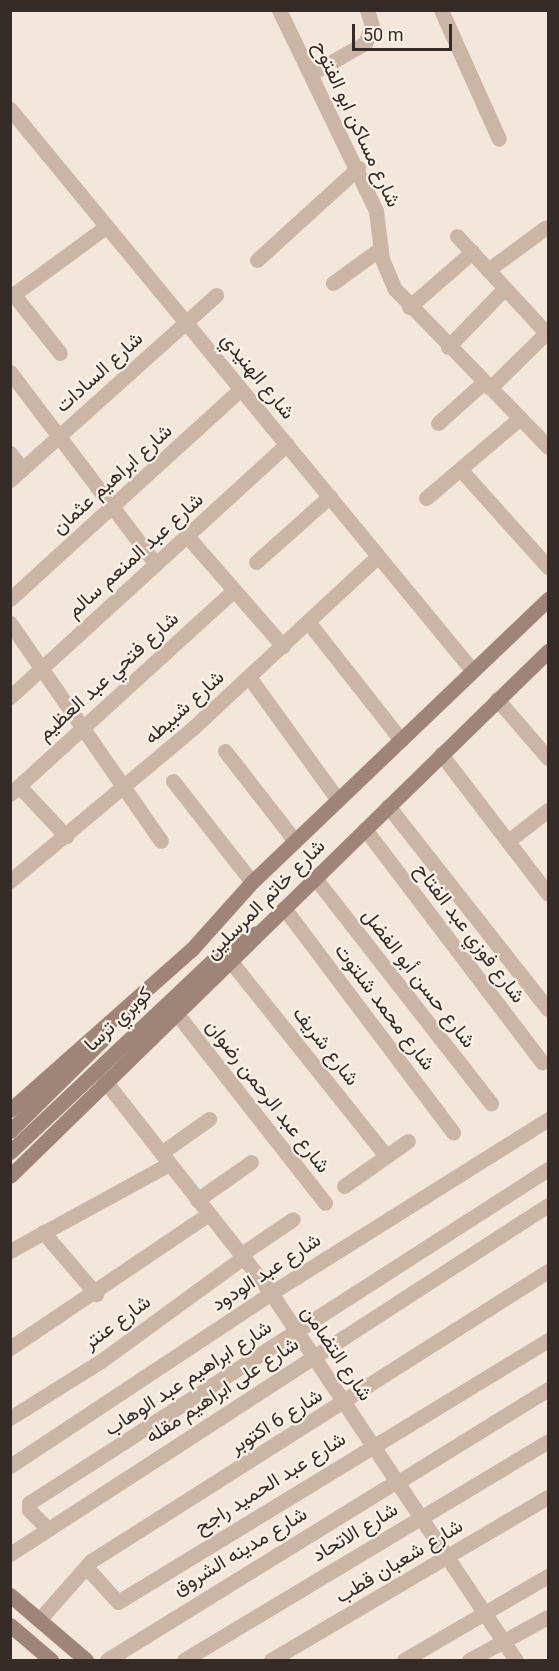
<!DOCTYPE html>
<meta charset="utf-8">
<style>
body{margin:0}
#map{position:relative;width:559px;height:1671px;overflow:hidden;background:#f2e7da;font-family:Roboto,Vazirmatn,sans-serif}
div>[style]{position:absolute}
.street>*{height:15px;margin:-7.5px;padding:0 7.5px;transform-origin:7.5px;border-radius:7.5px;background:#cbb6a6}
.secondary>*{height:15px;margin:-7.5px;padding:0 7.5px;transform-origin:7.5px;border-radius:7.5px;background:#9f8577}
span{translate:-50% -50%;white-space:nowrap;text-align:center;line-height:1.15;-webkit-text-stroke:4.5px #faf1e7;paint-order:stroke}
.street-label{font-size:20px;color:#362c27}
.frame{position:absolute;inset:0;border:12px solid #362c27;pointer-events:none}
.scale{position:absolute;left:352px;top:24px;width:100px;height:27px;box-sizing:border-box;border:3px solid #362c27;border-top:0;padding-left:8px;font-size:18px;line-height:21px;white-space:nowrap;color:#362c27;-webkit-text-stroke:4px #faf1e7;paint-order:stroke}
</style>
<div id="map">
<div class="street">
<i style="left:279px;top:10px;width:223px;rotate:64.2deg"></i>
<i style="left:376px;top:211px;width:48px;rotate:82.9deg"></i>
<i style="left:382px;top:259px;width:33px;rotate:67deg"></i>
<i style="left:395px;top:289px;width:220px;rotate:45.9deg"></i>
<i style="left:441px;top:10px;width:141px;rotate:65.8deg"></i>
<i style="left:312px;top:73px;width:61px;rotate:-29.5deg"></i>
<i style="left:365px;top:43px;width:18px;rotate:-68deg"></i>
<i style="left:372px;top:26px;width:17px;rotate:-107deg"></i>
<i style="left:10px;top:109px;width:728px;rotate:50.52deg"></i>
<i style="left:457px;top:236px;width:134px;rotate:47.4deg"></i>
<i style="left:257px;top:260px;width:137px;rotate:-42.3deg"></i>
<i style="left:488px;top:270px;width:71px;rotate:-36.4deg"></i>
<i style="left:333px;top:283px;width:59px;rotate:-36.1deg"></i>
<i style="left:14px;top:295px;width:74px;rotate:51.6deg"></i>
<i style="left:10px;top:297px;width:120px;rotate:-36.2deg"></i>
<i style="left:409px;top:307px;width:84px;rotate:-41.1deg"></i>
<i style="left:448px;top:347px;width:82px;rotate:-46deg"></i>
<i style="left:10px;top:372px;width:241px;rotate:52.8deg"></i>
<i style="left:490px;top:388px;width:78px;rotate:-44.5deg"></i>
<i style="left:438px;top:423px;width:62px;rotate:-41.7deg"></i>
<i style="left:10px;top:453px;width:20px;rotate:53deg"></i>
<i style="left:460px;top:469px;width:132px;rotate:48.1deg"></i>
<i style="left:10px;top:480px;width:277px;rotate:-41.9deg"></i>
<i style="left:426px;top:498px;width:123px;rotate:-40.4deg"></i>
<i style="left:187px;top:536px;width:146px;rotate:48.9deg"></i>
<i style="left:256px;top:562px;width:99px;rotate:-41.7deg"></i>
<i style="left:10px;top:599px;width:312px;rotate:-42.3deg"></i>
<i style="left:10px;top:623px;width:265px;rotate:55.3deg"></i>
<i style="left:309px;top:623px;width:149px;rotate:51.8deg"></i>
<i style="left:249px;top:677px;width:152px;rotate:54.1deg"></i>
<i style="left:10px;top:697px;width:375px;rotate:-42.4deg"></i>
<i style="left:497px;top:699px;width:78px;rotate:49.2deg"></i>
<i style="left:225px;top:751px;width:114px;rotate:52.1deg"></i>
<i style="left:441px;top:754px;width:176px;rotate:52.6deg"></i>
<i style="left:173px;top:781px;width:128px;rotate:52deg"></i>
<i style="left:19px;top:786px;width:69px;rotate:46.8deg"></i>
<i style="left:10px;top:794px;width:303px;rotate:-42.3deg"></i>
<i style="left:388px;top:806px;width:258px;rotate:51.8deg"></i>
<i style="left:365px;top:829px;width:293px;rotate:52.8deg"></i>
<i style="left:508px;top:841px;width:51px;rotate:-37.8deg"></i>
<i style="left:315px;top:878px;width:286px;rotate:52deg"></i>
<i style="left:10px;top:881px;width:240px;rotate:-39.9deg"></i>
<i style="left:194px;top:727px;width:251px;rotate:-42.9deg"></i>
<i style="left:284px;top:908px;width:281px;rotate:53deg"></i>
<i style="left:232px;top:963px;width:247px;rotate:51.4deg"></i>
<i style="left:177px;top:1014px;width:240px;rotate:51.9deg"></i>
<i style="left:105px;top:1081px;width:269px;rotate:51.9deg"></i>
<i style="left:271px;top:1293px;width:441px;rotate:56.3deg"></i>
<i style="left:161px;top:1153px;width:59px;rotate:-35.3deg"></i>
<i style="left:344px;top:1186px;width:78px;rotate:-35.1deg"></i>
<i style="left:197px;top:1200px;width:66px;rotate:-35.1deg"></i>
<i style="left:43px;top:1232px;width:82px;rotate:49.5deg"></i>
<i style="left:10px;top:1251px;width:181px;rotate:-28.7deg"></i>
<i style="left:243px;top:1253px;width:60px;rotate:-34.2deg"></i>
<i style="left:10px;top:1348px;width:240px;rotate:-34deg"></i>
<i style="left:10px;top:1418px;width:107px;rotate:-32.1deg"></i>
<i style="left:101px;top:1361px;width:178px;rotate:-36.1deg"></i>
<i style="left:10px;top:1466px;width:313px;rotate:-33.5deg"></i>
<i style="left:271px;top:1293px;width:327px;rotate:-32.1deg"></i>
<i style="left:398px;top:1482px;width:176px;rotate:-31.8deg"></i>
<i style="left:48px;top:1529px;width:27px;rotate:-135deg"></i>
<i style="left:29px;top:1510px;width:7px;rotate:-90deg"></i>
<i style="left:29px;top:1503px;width:617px;rotate:-32.76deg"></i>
<i style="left:10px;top:1554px;width:641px;rotate:-32.97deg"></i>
<i style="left:86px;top:1567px;width:47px;rotate:47.6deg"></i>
<i style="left:118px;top:1602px;width:504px;rotate:-31.35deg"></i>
<i style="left:39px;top:1620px;width:79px;rotate:-48.6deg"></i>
<i style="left:91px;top:1561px;width:541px;rotate:-32.4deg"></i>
<i style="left:107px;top:1660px;width:341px;rotate:-31.7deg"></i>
<i style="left:184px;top:1660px;width:425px;rotate:-31deg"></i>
<i style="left:271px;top:1660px;width:321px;rotate:-30.5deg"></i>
<i style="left:404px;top:1660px;width:167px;rotate:-30.3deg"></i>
<i style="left:469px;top:1660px;width:90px;rotate:-28.6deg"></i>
</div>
<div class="secondary">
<i style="left:10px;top:1110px;width:243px;rotate:-41.5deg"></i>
<i style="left:192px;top:949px;width:90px;rotate:-48.2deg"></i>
<i style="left:252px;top:882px;width:410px;rotate:-43.7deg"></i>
<i style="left:10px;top:1131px;width:131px;rotate:-44.7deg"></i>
<i style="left:10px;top:1152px;width:285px;rotate:-43.4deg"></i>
<i style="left:217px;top:956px;width:45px;rotate:-30.5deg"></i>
<i style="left:10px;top:1176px;width:752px;rotate:-44.3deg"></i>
<i style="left:10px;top:1595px;width:100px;rotate:40.5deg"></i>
<i style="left:10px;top:1625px;width:54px;rotate:40.5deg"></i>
</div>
<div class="street-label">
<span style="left:357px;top:124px;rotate:65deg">شارع مساكن ابو الفتوح</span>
<span style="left:99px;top:372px;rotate:-42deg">شارع السادات</span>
<span style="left:258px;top:376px;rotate:51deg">شارع الهنيدي</span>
<span style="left:112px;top:479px;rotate:-42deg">شارع ابراهيم عثمان</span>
<span style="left:135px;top:555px;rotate:-42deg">شارع عبد المنعم سالم</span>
<span style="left:108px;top:676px;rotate:-42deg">شارع فتحي عبد العظيم</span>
<span style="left:184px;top:707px;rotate:-42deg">شارع شبيطه</span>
<span style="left:265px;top:899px;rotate:-45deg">شارع خاتم المرسلين</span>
<span style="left:470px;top:933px;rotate:53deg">شارع فوزي عبد الفتاح</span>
<span style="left:419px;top:978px;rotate:52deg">شارع حسن أبو الفضل</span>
<span style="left:385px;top:1007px;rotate:53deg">شارع محمد شلتوت</span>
<span style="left:118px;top:1019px;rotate:-43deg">كوبري ترسا</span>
<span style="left:326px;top:1046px;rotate:52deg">شارع شريف</span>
<span style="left:268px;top:1096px;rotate:52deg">شارع عبد الرحمن رضوان</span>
<span style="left:266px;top:1272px;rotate:-33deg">شارع عبد الودود</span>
<span style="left:117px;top:1322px;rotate:-36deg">شارع عنتر</span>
<span style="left:337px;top:1353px;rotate:56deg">شارع التضامن</span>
<span style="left:188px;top:1378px;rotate:-33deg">شارع ابراهيم عبد الوهاب</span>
<span style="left:222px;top:1390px;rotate:-33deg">شارع على ابراهيم مقله</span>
<span style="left:276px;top:1421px;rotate:-32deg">شارع 6 اكتوبر</span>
<span style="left:270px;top:1483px;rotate:-32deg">شارع عبد الحميد راجح</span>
<span style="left:355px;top:1532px;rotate:-31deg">شارع الاتحاد</span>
<span style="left:240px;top:1551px;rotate:-31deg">شارع مدينه الشروق</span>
<span style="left:399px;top:1561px;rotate:-31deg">شارع شعبان قطب</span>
</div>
<div class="frame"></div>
<div class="scale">50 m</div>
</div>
